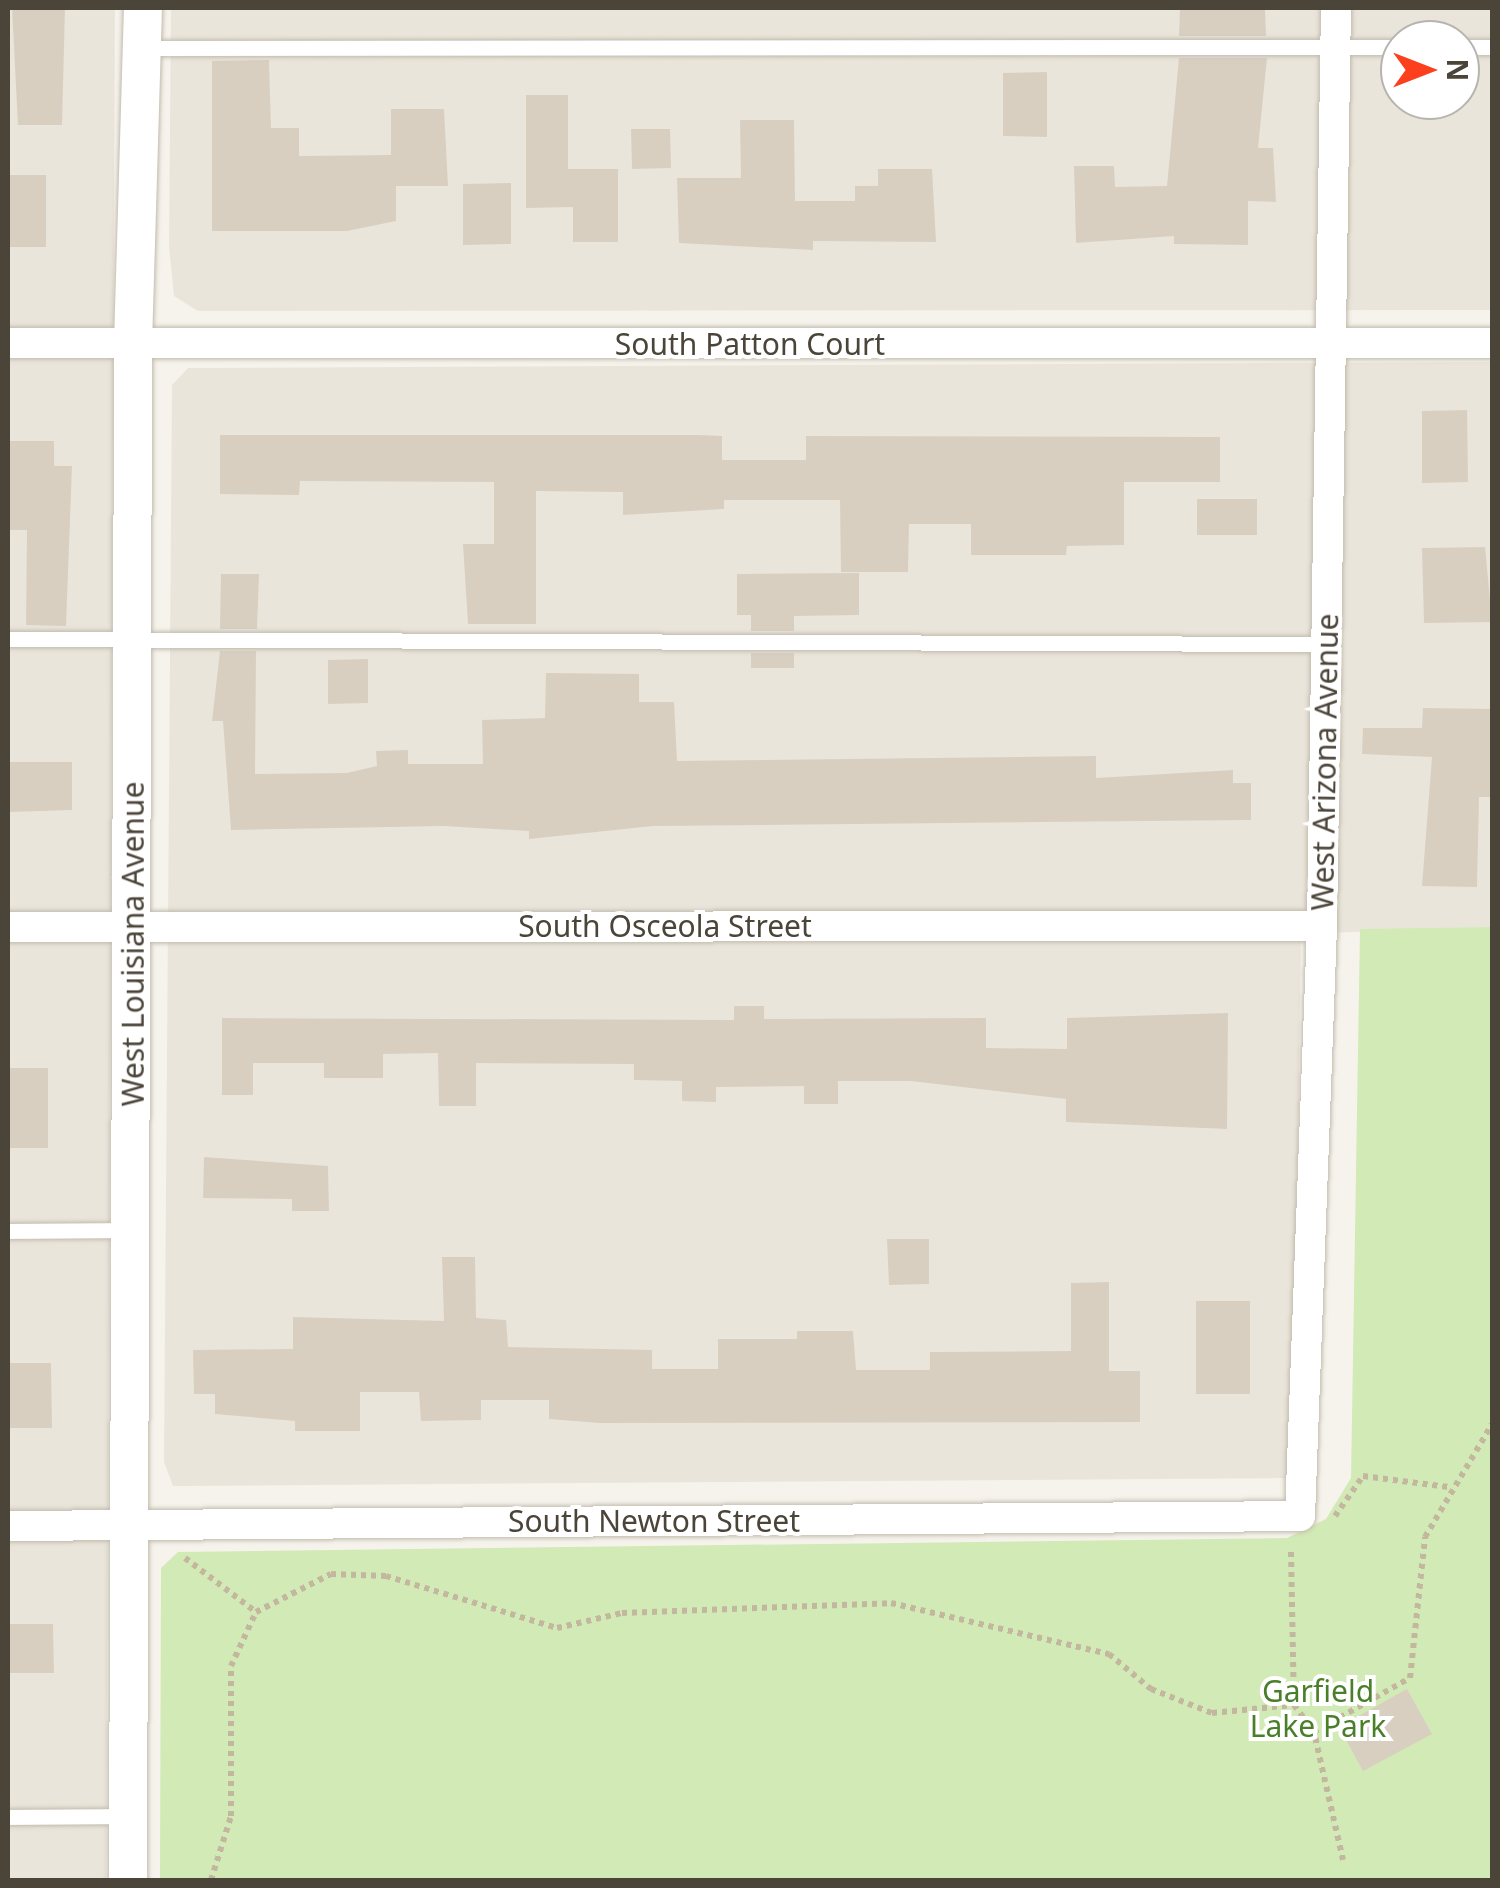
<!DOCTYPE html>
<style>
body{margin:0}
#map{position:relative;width:1500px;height:1888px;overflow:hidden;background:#f6f3ec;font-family:"Noto Sans",sans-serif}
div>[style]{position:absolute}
.residential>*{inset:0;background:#eae5da}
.green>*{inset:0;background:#d2eab5}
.building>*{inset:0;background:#d8cfc1}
.path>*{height:6px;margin-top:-3px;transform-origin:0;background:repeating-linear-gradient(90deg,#c4b79f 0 5px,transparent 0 10px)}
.roads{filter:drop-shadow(0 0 2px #c2bbae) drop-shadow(0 0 2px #c2bbae)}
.service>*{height:15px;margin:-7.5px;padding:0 7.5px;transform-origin:7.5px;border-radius:7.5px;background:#fff}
.minor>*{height:30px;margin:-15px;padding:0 15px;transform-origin:15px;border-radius:15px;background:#fff}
.tertiary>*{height:38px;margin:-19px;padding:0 19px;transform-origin:19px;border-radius:19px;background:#fff}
span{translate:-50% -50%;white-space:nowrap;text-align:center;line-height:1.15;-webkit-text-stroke:8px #fff;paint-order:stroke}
.street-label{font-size:30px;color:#4b4439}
.park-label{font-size:30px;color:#4a7f2a}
.frame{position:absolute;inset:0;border:10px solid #4b4439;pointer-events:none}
.north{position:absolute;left:1380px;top:20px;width:100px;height:100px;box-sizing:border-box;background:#fff;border:2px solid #b7b4b0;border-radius:50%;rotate:90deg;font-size:28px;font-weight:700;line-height:40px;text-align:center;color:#4b4439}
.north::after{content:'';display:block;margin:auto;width:35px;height:45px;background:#fc3f1d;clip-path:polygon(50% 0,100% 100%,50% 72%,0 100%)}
</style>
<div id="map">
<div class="residential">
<i style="clip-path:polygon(8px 8px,115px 8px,106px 1880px,8px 1880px)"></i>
<i style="clip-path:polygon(evenodd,171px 8px,1492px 8px,1492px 310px,198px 311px,174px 296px,169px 246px,171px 8px,1400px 40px,1460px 40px,1460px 100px,1400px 100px,1400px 40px)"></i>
<i style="clip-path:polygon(1492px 362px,1492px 927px,1301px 934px,1293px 1478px,173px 1486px,164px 1462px,172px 385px,188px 368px)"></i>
</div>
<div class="green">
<i style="clip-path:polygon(1492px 927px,1492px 1880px,160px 1880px,161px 1568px,178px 1552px,1287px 1538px,1326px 1519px,1351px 1478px,1360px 929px)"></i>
</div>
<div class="building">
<i style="clip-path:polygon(12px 8px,65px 8px,62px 125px,18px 125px)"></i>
<i style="clip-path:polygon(1180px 8px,1265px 8px,1266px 36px,1179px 36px)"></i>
<i style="clip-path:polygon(1179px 58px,1267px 58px,1258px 148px,1273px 148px,1276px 202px,1248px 201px,1248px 245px,1174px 244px,1174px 236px,1076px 243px,1074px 166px,1114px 166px,1115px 187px,1167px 186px)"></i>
<i style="clip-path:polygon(269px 60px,271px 128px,299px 128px,299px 156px,391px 155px,391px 109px,444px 109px,448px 186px,396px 186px,396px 221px,347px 231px,212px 231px,212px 61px)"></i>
<i style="clip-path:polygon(1047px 72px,1047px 137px,1003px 136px,1003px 73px)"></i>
<i style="clip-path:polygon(526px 95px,568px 95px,568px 169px,618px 169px,618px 242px,573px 242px,573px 207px,526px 208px)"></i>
<i style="clip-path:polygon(740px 120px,794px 120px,795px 201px,855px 201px,855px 186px,878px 186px,878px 169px,932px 169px,936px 242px,813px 241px,813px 250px,679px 243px,677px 178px,741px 178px)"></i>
<i style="clip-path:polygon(631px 129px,670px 129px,671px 168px,632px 169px)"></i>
<i style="clip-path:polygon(8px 175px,46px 175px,46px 247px,8px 247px)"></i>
<i style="clip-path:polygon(511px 183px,511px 244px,463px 245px,463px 184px)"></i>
<i style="clip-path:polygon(1467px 410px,1468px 482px,1422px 483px,1422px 411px)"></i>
<i style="clip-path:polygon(220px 435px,698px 435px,722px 436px,722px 460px,806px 460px,806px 436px,1220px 437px,1220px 482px,1124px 482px,1124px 545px,1067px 546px,1066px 555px,971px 555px,971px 524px,909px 524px,908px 572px,841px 572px,840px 500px,724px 500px,724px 509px,623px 515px,623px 492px,536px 491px,536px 624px,468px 624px,463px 544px,494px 544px,494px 482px,300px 481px,299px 495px,220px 494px)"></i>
<i style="clip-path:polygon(8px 441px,54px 441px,54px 466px,72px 466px,66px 626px,26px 625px,27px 530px,8px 530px)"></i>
<i style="clip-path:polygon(1197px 499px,1257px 499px,1257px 535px,1197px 535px)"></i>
<i style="clip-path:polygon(1485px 547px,1492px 622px,1424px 623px,1422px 548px)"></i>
<i style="clip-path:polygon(859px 573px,859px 615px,794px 616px,794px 631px,751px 631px,751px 615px,737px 615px,737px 574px)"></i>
<i style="clip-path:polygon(221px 574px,259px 574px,257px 629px,220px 629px)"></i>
<i style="clip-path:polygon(220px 651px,256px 651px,255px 774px,347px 773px,377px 766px,376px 751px,408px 750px,408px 764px,483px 764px,482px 720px,545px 718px,546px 673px,639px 674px,639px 702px,674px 702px,677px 761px,1096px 756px,1096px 778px,1233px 770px,1233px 783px,1251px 783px,1251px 820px,653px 826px,529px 839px,529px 831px,444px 826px,231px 830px,223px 721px,212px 721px)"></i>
<i style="clip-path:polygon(751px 653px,794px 653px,794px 668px,751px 668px)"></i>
<i style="clip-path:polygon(368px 659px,368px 703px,328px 704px,328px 660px)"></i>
<i style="clip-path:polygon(1423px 708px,1492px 709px,1492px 797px,1479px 797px,1477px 887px,1422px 886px,1432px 757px,1362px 754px,1363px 728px,1422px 728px)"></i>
<i style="clip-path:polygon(8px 762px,72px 762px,72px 810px,8px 812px)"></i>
<i style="clip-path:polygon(734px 1006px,764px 1006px,764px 1019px,986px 1018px,986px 1048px,1067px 1049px,1067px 1018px,1228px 1013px,1227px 1129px,1066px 1122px,1066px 1099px,911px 1081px,838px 1081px,838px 1104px,804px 1104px,804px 1086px,716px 1087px,716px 1102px,682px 1101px,682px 1081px,634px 1080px,634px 1064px,476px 1063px,476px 1106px,439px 1106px,438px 1053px,383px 1054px,383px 1078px,324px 1078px,324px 1063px,253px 1063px,253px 1095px,222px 1095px,222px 1018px,734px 1020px)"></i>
<i style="clip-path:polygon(8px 1068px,48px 1068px,48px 1148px,8px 1148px)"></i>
<i style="clip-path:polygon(204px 1157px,328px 1166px,329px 1211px,292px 1211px,292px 1199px,203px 1198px)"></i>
<i style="clip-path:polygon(887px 1239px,929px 1239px,929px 1284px,889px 1285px)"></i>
<i style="clip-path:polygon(442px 1257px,475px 1257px,476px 1318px,506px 1320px,508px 1347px,652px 1350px,652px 1369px,718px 1369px,718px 1339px,797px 1339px,797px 1331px,853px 1331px,856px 1370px,930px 1370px,930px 1352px,1071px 1351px,1071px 1283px,1109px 1282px,1109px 1371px,1140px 1371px,1140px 1422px,599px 1423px,549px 1419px,549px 1400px,481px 1400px,481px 1420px,421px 1421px,419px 1392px,360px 1392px,360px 1431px,295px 1431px,295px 1421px,215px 1414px,215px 1394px,194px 1394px,193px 1350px,293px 1349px,293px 1317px,444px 1321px)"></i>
<i style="clip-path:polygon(1196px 1301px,1250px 1301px,1250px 1394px,1196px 1394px)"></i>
<i style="clip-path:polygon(8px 1363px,51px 1363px,52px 1428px,8px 1428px)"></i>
<i style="clip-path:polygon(8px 1624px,53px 1624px,54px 1673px,8px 1673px)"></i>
<i style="clip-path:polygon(1407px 1689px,1432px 1734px,1363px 1771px,1339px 1727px)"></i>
</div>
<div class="path">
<i style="left:1335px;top:1516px;width:49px;rotate:-55deg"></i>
<i style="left:1363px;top:1476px;width:86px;rotate:7.4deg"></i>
<i style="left:1291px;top:1552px;width:153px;rotate:88.9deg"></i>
<i style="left:1294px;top:1705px;width:34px;rotate:53deg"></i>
<i style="left:185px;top:1558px;width:89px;rotate:37.3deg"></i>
<i style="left:1343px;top:1860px;width:131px;rotate:-102.8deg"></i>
<i style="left:1314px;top:1732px;width:110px;rotate:-29.4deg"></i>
<i style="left:1410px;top:1678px;width:142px;rotate:-83.9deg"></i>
<i style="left:1425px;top:1537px;width:131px;rotate:-59.3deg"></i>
<i style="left:211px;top:1880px;width:67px;rotate:-72.6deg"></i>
<i style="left:231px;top:1816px;width:150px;rotate:-90deg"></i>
<i style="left:231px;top:1666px;width:60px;rotate:-65.2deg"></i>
<i style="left:256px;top:1612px;width:84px;rotate:-26.9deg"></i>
<i style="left:331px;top:1574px;width:55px;rotate:2.1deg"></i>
<i style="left:386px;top:1576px;width:179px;rotate:16.9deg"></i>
<i style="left:557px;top:1628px;width:67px;rotate:-13deg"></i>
<i style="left:622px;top:1613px;width:269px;rotate:-2.1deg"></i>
<i style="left:891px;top:1603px;width:224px;rotate:13.2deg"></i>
<i style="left:1109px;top:1654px;width:55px;rotate:39.8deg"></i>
<i style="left:1151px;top:1689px;width:66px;rotate:21.5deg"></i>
<i style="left:1212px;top:1713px;width:82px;rotate:-5.6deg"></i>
</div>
<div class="roads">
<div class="service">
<i style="left:1460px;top:47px;width:32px"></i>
<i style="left:144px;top:48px;width:1256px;rotate:-0.05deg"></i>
<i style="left:8px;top:639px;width:1318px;rotate:0.22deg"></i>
<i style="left:8px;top:1231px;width:121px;rotate:-0.5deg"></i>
<i style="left:8px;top:1817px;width:121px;rotate:-0.5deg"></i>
</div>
<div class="minor">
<i style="left:8px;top:343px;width:1484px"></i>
<i style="left:8px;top:927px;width:1314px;rotate:-0.04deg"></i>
<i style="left:8px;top:1526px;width:1292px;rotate:-0.44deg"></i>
<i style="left:1300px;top:1516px;width:590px;rotate:-87.86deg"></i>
<i style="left:1322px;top:926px;width:918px;rotate:-89.13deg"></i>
</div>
<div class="tertiary">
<i style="left:128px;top:1880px;width:1536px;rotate:-89.81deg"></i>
<i style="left:133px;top:344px;width:336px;rotate:-88.3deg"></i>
</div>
</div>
<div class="street-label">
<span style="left:750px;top:344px">South Patton Court</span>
<span style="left:1325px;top:762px;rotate:-89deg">West Arizona Avenue</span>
<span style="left:665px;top:926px">South Osceola Street</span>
<span style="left:133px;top:944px;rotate:-90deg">West Louisiana Avenue</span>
<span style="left:654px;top:1521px">South Newton Street</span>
</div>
<div class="park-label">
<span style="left:1318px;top:1708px">Garfield<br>Lake Park</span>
</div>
<div class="frame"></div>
<div class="north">N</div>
</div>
